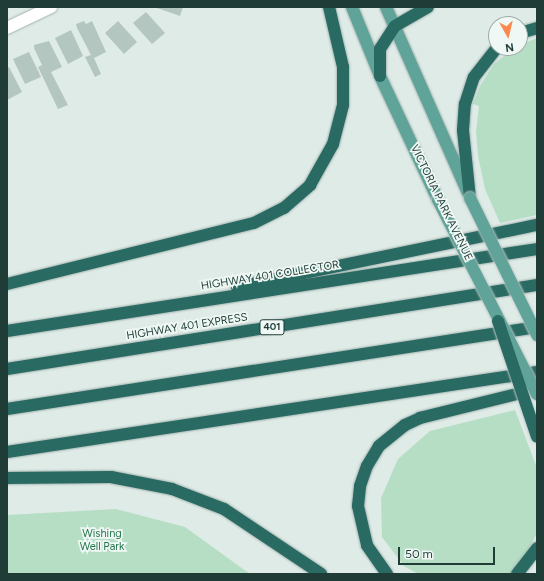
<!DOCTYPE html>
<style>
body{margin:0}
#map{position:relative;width:544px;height:581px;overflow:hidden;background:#dfebe7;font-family:Figtree,sans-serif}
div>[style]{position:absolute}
.green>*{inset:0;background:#b6dec5}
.building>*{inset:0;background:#b4c6c0}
.roads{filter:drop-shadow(0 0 1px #a2b3af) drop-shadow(0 0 1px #a2b3af)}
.minor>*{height:12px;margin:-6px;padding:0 6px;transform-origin:6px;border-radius:6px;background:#fff}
.major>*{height:12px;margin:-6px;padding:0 6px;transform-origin:6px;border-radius:6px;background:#60a499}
.highway>*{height:12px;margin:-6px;padding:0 6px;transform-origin:6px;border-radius:6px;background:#296a63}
.bridges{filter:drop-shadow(0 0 1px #c0c8c7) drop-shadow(0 0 1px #c0c8c7)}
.major-bridge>*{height:12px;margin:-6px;padding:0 6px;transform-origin:6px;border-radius:6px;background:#60a499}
.highway-bridge>*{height:12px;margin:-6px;padding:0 6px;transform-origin:6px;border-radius:6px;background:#296a63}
span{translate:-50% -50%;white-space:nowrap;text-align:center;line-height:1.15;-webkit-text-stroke:3.5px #eff8f4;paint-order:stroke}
.shield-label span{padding:1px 3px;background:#eff8f4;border:1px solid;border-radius:3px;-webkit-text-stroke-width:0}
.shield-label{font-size:10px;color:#1f3c37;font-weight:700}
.street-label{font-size:11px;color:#1f3c37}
.park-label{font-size:11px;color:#26754d}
.frame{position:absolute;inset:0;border:8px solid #1f3c37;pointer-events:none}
.north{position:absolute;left:488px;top:16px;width:40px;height:40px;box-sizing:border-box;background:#eff8f4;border:1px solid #9cada8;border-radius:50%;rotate:172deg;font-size:11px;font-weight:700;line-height:16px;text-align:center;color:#1f3c37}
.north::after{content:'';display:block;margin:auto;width:14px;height:18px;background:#fb894d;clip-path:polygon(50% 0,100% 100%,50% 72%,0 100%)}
.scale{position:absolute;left:398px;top:547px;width:97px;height:18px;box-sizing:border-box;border:2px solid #1f3c37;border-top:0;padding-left:5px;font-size:12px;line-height:14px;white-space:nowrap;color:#1f3c37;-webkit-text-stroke:3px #eff8f4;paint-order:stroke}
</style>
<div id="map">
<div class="green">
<i style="clip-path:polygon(537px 38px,537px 215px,500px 223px,485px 189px,478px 156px,476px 132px,479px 106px,473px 104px,480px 86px,494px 64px,514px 48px,520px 48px,520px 45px)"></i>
<i style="clip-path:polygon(515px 410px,537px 468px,537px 533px,519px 568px,510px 574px,418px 574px,404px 566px,382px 537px,381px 498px,398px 459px,430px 431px)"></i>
<i style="clip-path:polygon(116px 509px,185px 527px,250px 574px,7px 574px,7px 515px)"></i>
</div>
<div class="building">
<i style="clip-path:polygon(154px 7px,183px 7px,180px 16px)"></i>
<i style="clip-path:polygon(146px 12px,165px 33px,152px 44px,133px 23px)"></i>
<i style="clip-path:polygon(84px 21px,86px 24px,92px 21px,106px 52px,94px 58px,101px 74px,95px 77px,85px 57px,91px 55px,77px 28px,76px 24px)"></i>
<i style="clip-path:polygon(118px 21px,137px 42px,124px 54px,105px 33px)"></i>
<i style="clip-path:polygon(71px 30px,83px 56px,68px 64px,55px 38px)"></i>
<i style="clip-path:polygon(49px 41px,62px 67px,51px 72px,68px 105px,58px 109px,38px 67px,42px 65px,34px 48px,34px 45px)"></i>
<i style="clip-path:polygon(29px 52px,41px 77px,25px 84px,13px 59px)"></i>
<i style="clip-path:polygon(9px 67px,22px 92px,7px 100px,7px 68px)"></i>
</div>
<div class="roads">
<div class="minor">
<i style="left:7px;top:28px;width:49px;rotate:-25.5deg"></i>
</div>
<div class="major">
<i style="left:352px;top:7px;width:74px;rotate:67.9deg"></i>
<i style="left:380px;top:76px;width:137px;rotate:64.9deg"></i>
<i style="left:386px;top:7px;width:203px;rotate:66.2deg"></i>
</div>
<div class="highway">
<i style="left:520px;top:33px;width:18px;rotate:-16deg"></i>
<i style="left:380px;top:76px;width:27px;rotate:-90deg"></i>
<i style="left:380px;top:49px;width:27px;rotate:-57deg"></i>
<i style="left:395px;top:26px;width:38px;rotate:-30deg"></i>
<i style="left:470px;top:198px;width:68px;rotate:-95.9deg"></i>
<i style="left:463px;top:130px;width:26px;rotate:-86deg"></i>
<i style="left:465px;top:104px;width:28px;rotate:-72deg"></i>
<i style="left:474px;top:77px;width:37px;rotate:-52deg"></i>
<i style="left:7px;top:284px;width:254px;rotate:-13.9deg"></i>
<i style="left:254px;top:223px;width:34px;rotate:-27deg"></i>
<i style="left:284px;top:208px;width:35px;rotate:-41deg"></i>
<i style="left:310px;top:185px;width:47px;rotate:-60.7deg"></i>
<i style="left:333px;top:144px;width:40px;rotate:-75.6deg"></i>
<i style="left:343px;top:105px;width:38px;rotate:-90deg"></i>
<i style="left:343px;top:67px;width:62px;rotate:-103.1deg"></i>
<i style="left:237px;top:287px;width:306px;rotate:-11.7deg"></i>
<i style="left:7px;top:331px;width:536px;rotate:-8.79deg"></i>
<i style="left:7px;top:369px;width:537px;rotate:-9.01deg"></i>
<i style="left:7px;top:409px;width:536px;rotate:-8.79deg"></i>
<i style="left:7px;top:452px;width:536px;rotate:-8.58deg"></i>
<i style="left:7px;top:478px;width:104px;rotate:-0.6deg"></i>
<i style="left:111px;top:477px;width:62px;rotate:11.1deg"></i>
<i style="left:172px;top:489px;width:56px;rotate:21deg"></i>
<i style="left:224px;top:509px;width:117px;rotate:33.8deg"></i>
<i style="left:387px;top:574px;width:35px;rotate:-125deg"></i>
<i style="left:367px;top:545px;width:40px;rotate:-103deg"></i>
<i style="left:358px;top:506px;width:20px;rotate:-84deg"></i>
<i style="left:360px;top:486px;width:21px;rotate:-71deg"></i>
<i style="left:367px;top:466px;width:23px;rotate:-59deg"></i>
<i style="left:379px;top:446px;width:33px;rotate:-39deg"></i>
<i style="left:405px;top:425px;width:17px;rotate:-25deg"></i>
<i style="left:420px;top:418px;width:121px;rotate:-13.9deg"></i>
<i style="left:517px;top:574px;width:33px;rotate:-52deg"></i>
</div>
</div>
<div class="bridges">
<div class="major-bridge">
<i style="left:470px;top:198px;width:153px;rotate:63.9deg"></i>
<i style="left:438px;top:200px;width:218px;rotate:63deg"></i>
</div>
<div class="highway-bridge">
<i style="left:498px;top:321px;width:122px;rotate:71.4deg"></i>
</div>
</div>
<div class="shield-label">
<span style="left:272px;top:327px">401</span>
</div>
<div class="street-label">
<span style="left:441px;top:203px;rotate:64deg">VICTORIA PARK AVENUE</span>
<span style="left:270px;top:276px;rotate:-9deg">HIGHWAY 401 COLLECTOR</span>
<span style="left:187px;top:327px;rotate:-9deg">HIGHWAY 401 EXPRESS</span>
</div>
<div class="park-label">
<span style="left:102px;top:541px">Wishing<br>Well Park</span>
</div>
<div class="frame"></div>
<div class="north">N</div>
<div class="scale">50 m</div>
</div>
